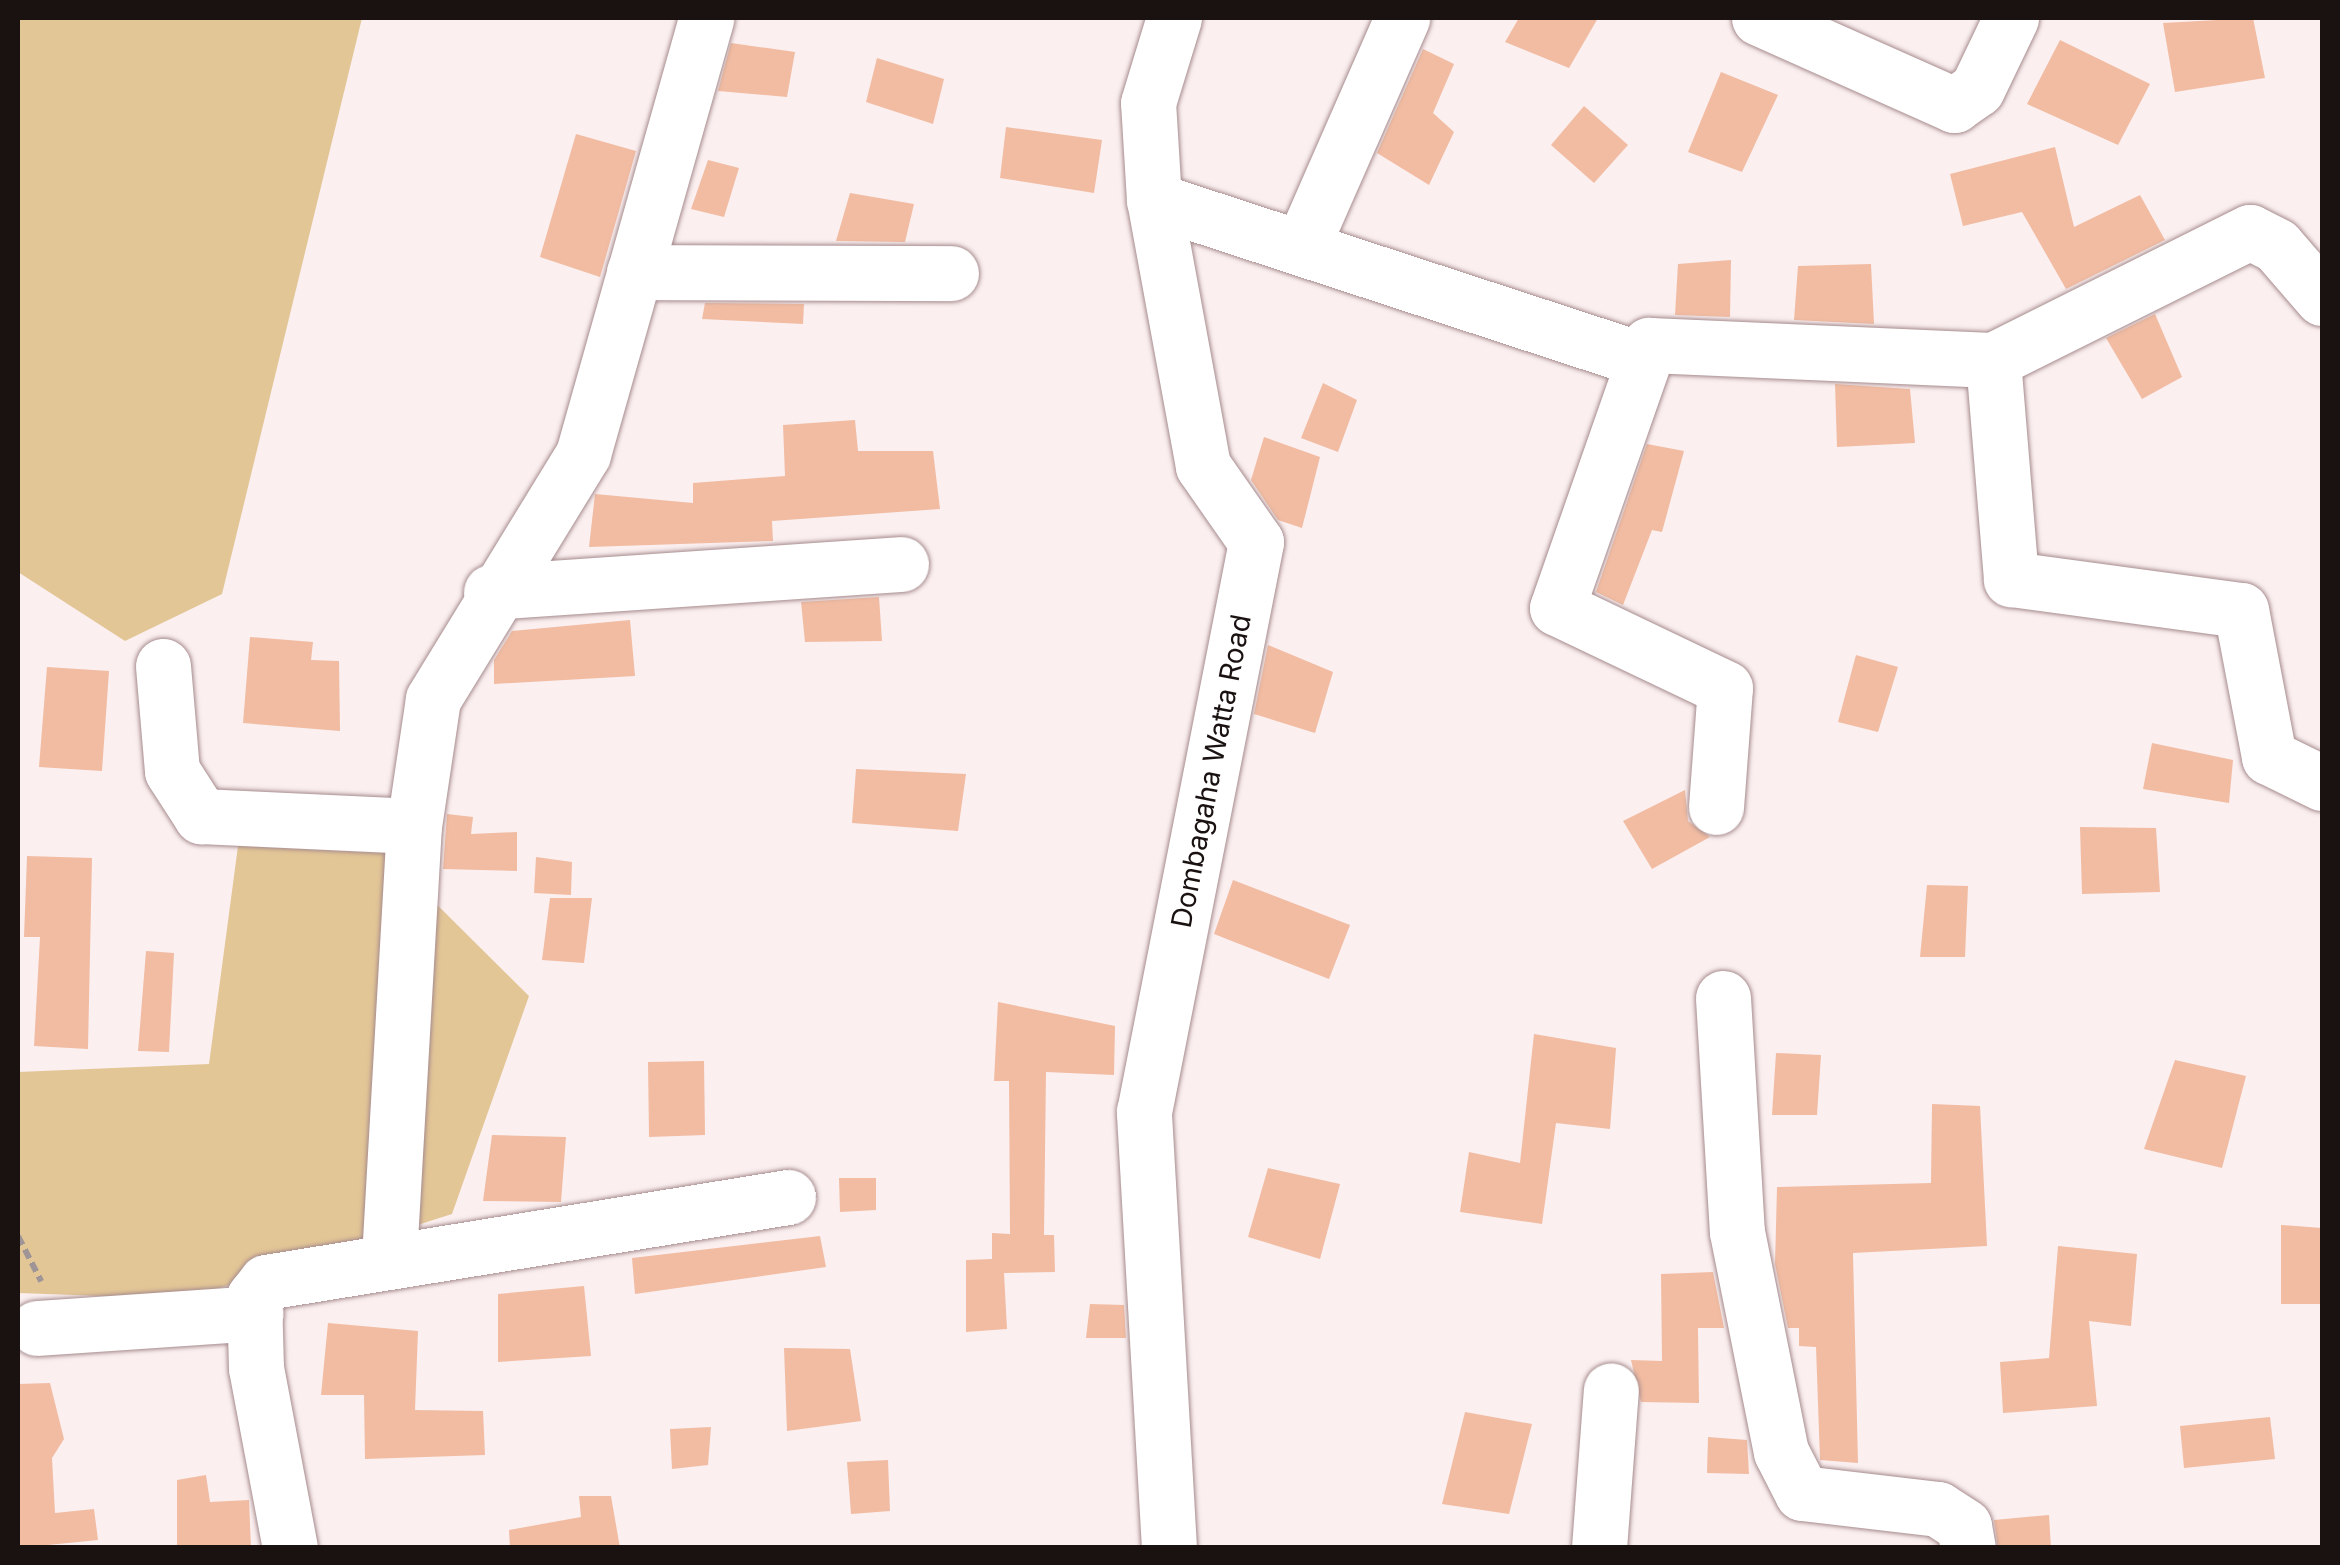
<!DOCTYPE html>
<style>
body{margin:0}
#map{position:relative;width:2340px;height:1565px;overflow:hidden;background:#fbeff0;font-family:Inter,sans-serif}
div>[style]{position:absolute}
.green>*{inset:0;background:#e3c696}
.building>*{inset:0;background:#f1bca2}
.path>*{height:6px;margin-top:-3px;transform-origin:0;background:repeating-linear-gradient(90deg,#a09596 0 10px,transparent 0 15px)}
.roads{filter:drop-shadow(0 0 2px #a68b8d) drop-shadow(0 0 2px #a68b8d)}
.minor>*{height:55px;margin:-27.5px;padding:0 27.5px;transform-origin:27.5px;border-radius:27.5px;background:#fff}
span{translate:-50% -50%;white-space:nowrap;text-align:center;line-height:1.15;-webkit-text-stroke:9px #fff;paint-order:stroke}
.street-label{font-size:28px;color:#1a1111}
.frame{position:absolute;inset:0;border:20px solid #1a1111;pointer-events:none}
</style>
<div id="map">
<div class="green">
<i style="clip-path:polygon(18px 18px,362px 18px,222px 594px,125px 641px,18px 572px)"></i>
<i style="clip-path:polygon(238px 846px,385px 853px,529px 996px,452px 1214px,185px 1299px,18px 1293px,18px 1072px,209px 1064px)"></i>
</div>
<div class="building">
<i style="clip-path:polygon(1519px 18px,1598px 18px,1569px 68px,1505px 42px)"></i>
<i style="clip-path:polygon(2253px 18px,2265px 78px,2175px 92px,2163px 23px)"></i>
<i style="clip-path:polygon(2060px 40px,2150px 84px,2118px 145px,2027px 104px)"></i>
<i style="clip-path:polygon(731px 43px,795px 52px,787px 97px,718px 91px)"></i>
<i style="clip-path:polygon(1423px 49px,1454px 64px,1433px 113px,1454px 132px,1429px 185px,1377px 153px)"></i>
<i style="clip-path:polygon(877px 58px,944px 79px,933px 124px,866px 102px)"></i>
<i style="clip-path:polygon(1721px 72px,1778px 95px,1742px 172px,1688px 152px)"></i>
<i style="clip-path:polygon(1584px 106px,1628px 145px,1594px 183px,1551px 145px)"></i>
<i style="clip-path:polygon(1006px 127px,1102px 140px,1094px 193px,1000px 178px)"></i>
<i style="clip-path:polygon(576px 134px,636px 151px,600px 277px,540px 257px)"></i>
<i style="clip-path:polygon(2055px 147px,2074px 227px,2140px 195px,2165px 240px,2066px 289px,2022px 212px,1963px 226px,1950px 174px)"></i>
<i style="clip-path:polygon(708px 160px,739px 168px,724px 217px,691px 209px)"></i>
<i style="clip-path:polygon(850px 193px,914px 204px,905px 242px,836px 241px)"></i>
<i style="clip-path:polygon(1731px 260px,1730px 317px,1675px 315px,1678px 264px)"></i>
<i style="clip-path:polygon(1871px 264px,1874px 324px,1794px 320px,1798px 266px)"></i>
<i style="clip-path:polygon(705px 303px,804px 304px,803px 324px,702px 319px)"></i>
<i style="clip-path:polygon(2155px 314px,2182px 377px,2142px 399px,2106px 338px)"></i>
<i style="clip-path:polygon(1323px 383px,1357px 400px,1338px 452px,1301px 438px)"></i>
<i style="clip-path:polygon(1835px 384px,1910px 389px,1915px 443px,1837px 447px)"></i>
<i style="clip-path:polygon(855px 420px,858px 451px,933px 451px,940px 509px,772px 521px,773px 541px,589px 547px,595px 494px,693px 503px,693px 483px,785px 476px,783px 425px)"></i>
<i style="clip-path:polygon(1264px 437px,1320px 457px,1302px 528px,1278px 520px,1251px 480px)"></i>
<i style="clip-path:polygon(1647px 444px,1684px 451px,1662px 532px,1652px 530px,1623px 605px,1596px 592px)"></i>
<i style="clip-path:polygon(879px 597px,882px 641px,805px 642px,801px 602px)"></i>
<i style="clip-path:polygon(630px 620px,635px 676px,494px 684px,494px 660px,512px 631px)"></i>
<i style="clip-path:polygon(250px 637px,313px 642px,311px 660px,339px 661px,340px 731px,243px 723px)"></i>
<i style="clip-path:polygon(1268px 645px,1333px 672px,1315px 733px,1254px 714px)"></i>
<i style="clip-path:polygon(1856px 655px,1898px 667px,1878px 732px,1838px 722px)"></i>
<i style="clip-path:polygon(47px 667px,109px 671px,102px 771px,39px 767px)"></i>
<i style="clip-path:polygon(2152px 743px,2233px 760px,2229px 803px,2143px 789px)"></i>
<i style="clip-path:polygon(856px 769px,966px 774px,958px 831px,852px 823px)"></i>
<i style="clip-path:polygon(1685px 790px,1688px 821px,1710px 837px,1652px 869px,1623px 821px)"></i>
<i style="clip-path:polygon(447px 814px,473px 817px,471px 834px,517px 832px,517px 871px,443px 869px)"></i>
<i style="clip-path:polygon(2080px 827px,2156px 828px,2160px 892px,2082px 894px)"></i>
<i style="clip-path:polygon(27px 856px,92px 858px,88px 1049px,34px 1046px,40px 937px,24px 937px)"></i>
<i style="clip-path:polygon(536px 857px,572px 862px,571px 895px,534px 893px)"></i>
<i style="clip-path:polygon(1233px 880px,1350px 925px,1329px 979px,1214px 934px)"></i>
<i style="clip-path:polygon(1927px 885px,1968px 886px,1965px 957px,1920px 957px)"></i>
<i style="clip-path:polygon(550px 898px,592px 898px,584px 963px,542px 960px)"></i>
<i style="clip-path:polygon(146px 951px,174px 953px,169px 1052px,138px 1051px)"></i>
<i style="clip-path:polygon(998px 1002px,1115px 1026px,1114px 1075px,1046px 1072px,1044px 1235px,1054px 1235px,1055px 1272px,1004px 1273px,1007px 1329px,966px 1332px,966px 1260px,992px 1259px,992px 1233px,1010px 1234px,1009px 1081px,994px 1081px)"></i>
<i style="clip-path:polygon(1534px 1034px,1616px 1048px,1610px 1129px,1556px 1123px,1542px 1224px,1460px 1212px,1469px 1152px,1520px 1163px)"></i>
<i style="clip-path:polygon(1776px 1053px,1821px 1055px,1817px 1115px,1772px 1115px)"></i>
<i style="clip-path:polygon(2175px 1060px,2246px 1076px,2222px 1168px,2144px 1149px)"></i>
<i style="clip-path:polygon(704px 1061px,705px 1135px,649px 1137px,648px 1062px)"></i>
<i style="clip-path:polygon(1932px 1104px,1980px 1106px,1987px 1246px,1853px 1253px,1858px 1463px,1820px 1460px,1816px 1347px,1799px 1346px,1799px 1328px,1788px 1328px,1775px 1264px,1777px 1187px,1931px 1183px)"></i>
<i style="clip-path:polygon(492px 1135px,566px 1137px,561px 1202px,483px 1201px)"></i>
<i style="clip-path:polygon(1268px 1168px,1340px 1184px,1320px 1259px,1248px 1237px)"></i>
<i style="clip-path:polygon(839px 1178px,876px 1178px,876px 1210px,840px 1212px)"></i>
<i style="clip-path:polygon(2281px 1225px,2322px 1228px,2322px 1304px,2281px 1304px)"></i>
<i style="clip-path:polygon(820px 1236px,826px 1267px,635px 1294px,632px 1258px)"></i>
<i style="clip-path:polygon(2058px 1246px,2137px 1254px,2131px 1326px,2089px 1321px,2097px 1406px,2003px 1413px,2000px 1362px,2049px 1358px)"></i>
<i style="clip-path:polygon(1713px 1272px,1724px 1328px,1698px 1328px,1699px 1403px,1641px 1402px,1631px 1360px,1662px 1361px,1661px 1274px)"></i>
<i style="clip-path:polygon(584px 1286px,591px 1356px,498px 1362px,498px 1294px)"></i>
<i style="clip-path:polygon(1090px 1304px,1124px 1305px,1126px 1338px,1086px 1338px)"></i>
<i style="clip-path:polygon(328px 1323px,418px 1331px,415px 1410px,483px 1411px,485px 1455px,365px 1459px,364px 1395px,321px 1395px)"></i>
<i style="clip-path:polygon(784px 1348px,850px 1349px,861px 1421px,787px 1431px)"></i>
<i style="clip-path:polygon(50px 1383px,64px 1439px,52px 1458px,55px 1513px,94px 1509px,98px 1540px,18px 1548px,18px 1384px)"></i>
<i style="clip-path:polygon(1465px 1412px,1532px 1424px,1509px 1514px,1442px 1504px)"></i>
<i style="clip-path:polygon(2270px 1417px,2275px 1459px,2184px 1468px,2180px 1426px)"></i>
<i style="clip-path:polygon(711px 1427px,708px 1465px,672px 1469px,670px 1429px)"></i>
<i style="clip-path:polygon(1708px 1437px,1747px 1440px,1749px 1474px,1707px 1473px)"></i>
<i style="clip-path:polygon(888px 1460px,890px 1511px,851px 1514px,847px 1462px)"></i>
<i style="clip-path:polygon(206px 1475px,210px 1502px,249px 1500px,251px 1548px,177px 1548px,177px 1480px)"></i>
<i style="clip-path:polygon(579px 1496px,611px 1496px,620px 1548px,510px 1548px,509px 1530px,581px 1517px)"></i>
<i style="clip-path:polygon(2049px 1515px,2051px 1548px,1998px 1548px,1994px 1520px)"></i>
</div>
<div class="path">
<i style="left:18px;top:1236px;width:51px;rotate:62.9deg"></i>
</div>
<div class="roads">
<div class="minor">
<i style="left:1759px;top:18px;width:214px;rotate:24deg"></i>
<i style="left:1954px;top:105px;width:28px;rotate:-35deg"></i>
<i style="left:1977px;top:89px;width:79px;rotate:-64.4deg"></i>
<i style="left:1154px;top:200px;width:511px;rotate:18.12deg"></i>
<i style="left:1303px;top:244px;width:247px;rotate:-66.3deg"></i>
<i style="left:634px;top:272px;width:317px;rotate:0.2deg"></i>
<i style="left:1993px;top:360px;width:220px;rotate:85.3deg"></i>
<i style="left:2011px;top:579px;width:232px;rotate:7.7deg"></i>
<i style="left:2241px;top:610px;width:150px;rotate:79.2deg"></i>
<i style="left:2269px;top:757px;width:59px;rotate:26.1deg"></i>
<i style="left:491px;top:592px;width:411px;rotate:-3.9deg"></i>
<i style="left:163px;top:666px;width:105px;rotate:85.1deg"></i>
<i style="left:172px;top:771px;width:54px;rotate:57.2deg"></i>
<i style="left:201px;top:816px;width:213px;rotate:2.7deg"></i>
<i style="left:1716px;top:807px;width:119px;rotate:-85.7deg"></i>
<i style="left:1725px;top:688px;width:186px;rotate:-154.5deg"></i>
<i style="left:1557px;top:608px;width:279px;rotate:-70.7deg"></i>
<i style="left:1649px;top:345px;width:344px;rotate:2.5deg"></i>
<i style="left:1993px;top:360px;width:287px;rotate:-26.5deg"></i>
<i style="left:2250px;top:232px;width:30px;rotate:27deg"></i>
<i style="left:2277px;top:246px;width:69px;rotate:49.1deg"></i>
<i style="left:1723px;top:998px;width:234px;rotate:86.6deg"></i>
<i style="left:1737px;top:1232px;width:224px;rotate:78.7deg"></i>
<i style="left:1781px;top:1452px;width:46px;rotate:62.9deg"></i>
<i style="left:1802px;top:1493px;width:137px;rotate:6.7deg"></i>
<i style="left:1938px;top:1509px;width:31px;rotate:33deg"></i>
<i style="left:1964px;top:1526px;width:22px;rotate:80deg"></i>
<i style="left:389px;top:1258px;width:433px;rotate:-86.7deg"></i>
<i style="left:414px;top:826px;width:128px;rotate:-81.5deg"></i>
<i style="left:433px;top:699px;width:287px;rotate:-58.5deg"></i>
<i style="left:583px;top:454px;width:453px;rotate:-74.2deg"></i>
<i style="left:37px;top:1328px;width:219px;rotate:-3.9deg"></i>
<i style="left:290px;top:1548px;width:183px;rotate:-100.7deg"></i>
<i style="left:256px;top:1368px;width:71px;rotate:-91.6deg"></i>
<i style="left:254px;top:1297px;width:19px;rotate:-51deg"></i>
<i style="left:266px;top:1282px;width:529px;rotate:-9.25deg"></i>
<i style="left:1169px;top:1548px;width:437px;rotate:-93.3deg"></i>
<i style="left:1144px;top:1112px;width:581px;rotate:-78.88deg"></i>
<i style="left:1256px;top:542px;width:93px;rotate:-124.9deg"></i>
<i style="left:1203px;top:466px;width:270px;rotate:-100.4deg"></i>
<i style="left:1154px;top:200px;width:97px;rotate:-93.5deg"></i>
<i style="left:1148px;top:103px;width:89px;rotate:-73deg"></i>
<i style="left:1599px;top:1548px;width:158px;rotate:-85.7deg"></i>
</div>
</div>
<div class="street-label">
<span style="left:1211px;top:771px;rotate:-79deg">Dombagaha Watta Road</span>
</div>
<div class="frame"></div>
</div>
